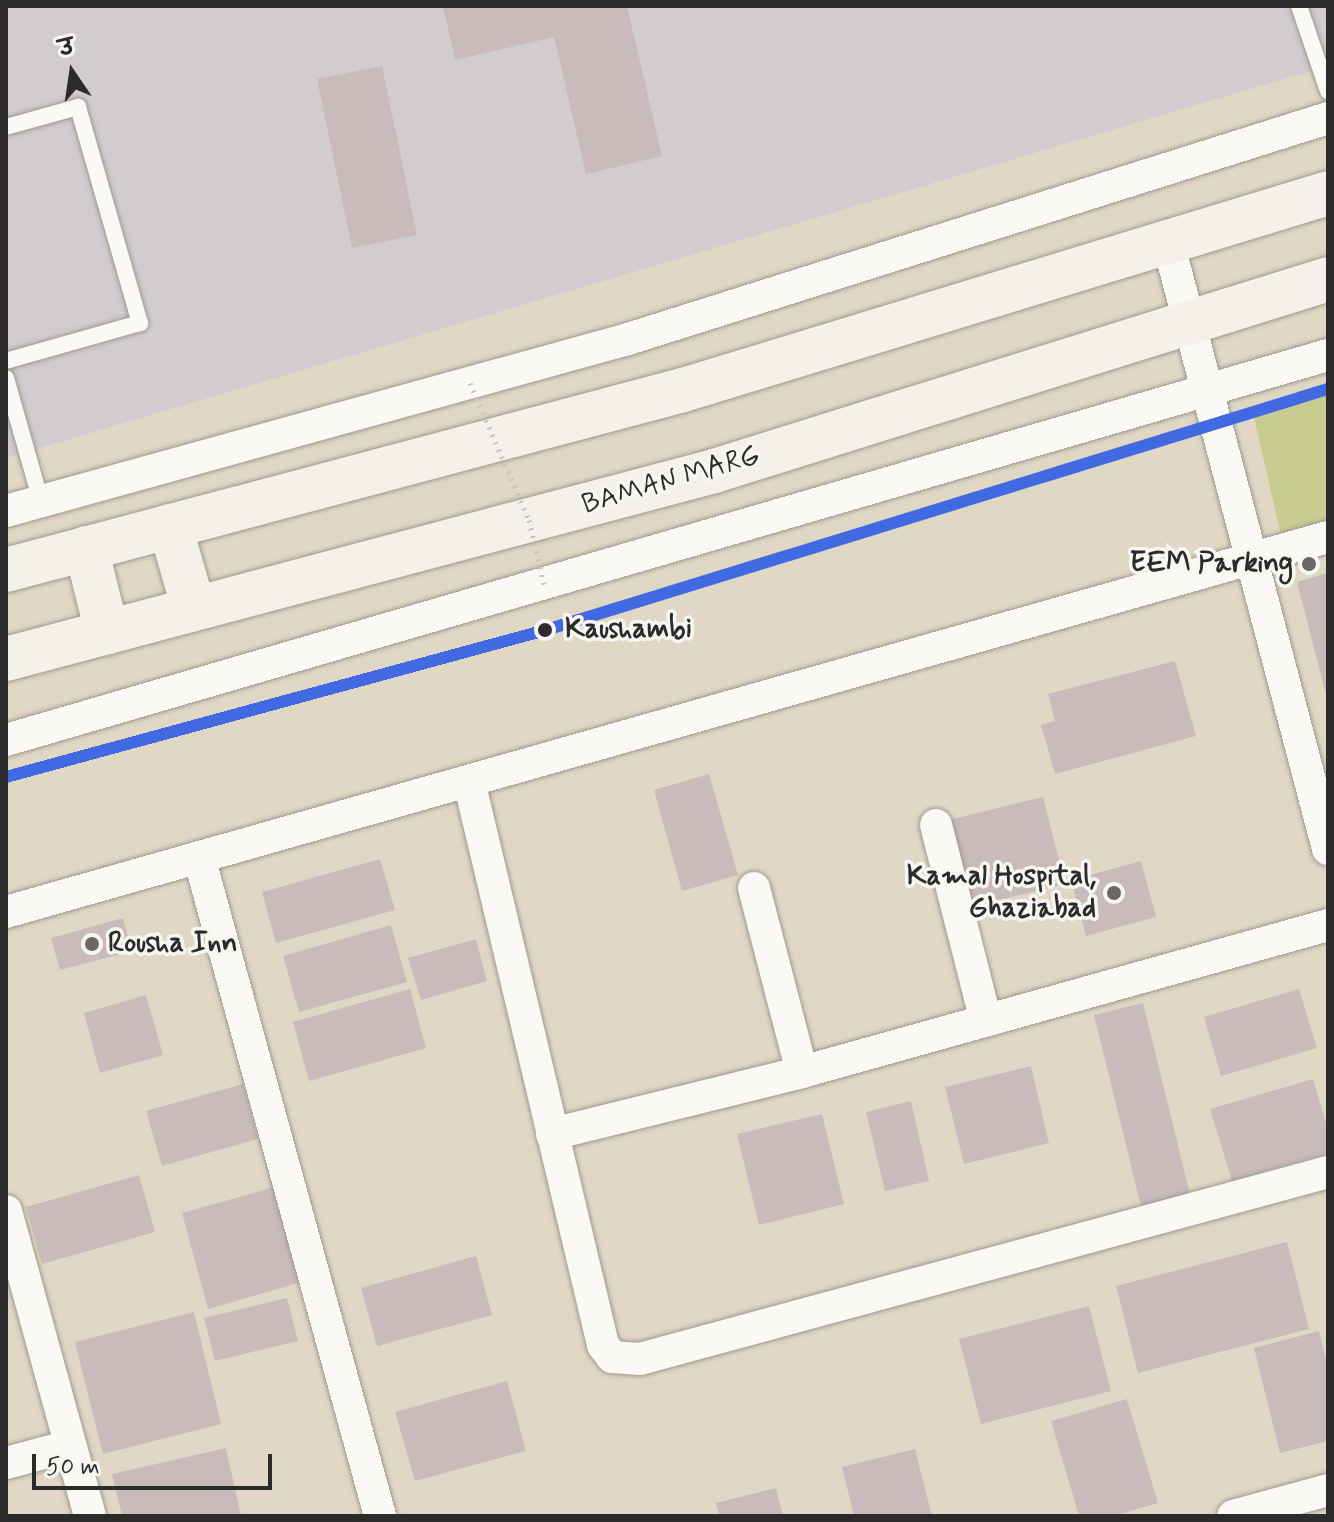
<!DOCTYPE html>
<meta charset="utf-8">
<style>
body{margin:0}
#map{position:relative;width:1334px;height:1522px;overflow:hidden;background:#e0d8c4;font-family:Mynerve,"Playpen Sans Deva",sans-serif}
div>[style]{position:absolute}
.industrial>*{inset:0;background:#d2cbd0}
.green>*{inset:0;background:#c7cd91}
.building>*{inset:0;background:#c9bbbb}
.roads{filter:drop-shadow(0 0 2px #9e9a8f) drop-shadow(0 0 2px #9e9a8f)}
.lane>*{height:16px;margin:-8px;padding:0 8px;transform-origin:8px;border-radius:8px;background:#faf9f6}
.street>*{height:32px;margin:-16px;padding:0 16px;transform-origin:16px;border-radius:16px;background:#faf9f6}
.secondary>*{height:44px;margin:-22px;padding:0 22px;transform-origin:22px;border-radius:22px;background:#f4f1eb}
.path-bridge>*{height:5px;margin-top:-2.5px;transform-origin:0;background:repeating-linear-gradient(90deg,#c7c5c1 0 2px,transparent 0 8px)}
.metro-1>*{height:12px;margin:-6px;padding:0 6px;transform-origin:6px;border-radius:6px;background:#4169e1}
.dots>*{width:22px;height:22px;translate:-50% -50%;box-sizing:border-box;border:4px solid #f6f6f2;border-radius:50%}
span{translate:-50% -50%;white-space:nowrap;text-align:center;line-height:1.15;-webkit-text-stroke:7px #f6f6f2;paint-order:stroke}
.street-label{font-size:28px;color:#2b2b2b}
.poi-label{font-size:28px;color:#2b2b2b;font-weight:700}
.right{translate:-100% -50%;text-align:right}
.left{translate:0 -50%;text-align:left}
.stop-label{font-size:28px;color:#2b2b2b;font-weight:700}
.frame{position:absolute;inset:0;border:8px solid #2b2b2b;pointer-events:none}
.north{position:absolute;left:32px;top:32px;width:80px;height:80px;-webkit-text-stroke:6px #f6f6f2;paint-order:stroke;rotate:347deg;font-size:22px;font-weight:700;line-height:32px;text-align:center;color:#2b2b2b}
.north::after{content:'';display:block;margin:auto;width:28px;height:36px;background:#2b2b2b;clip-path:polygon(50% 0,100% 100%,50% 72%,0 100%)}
.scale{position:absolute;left:32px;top:1454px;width:240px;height:36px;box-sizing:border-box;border:4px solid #2b2b2b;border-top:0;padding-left:10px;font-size:24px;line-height:28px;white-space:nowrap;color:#2b2b2b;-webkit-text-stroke:6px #f6f6f2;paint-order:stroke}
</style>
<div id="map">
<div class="industrial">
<i style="clip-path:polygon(6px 6px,1328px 6px,1328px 66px,6px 458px)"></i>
</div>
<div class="green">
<i style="clip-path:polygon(1328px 395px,1328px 521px,1281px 535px,1254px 418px)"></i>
</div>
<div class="building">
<i style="clip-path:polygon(443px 6px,627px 6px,662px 156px,586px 174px,554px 37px,455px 60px)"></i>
<i style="clip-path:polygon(382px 66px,417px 235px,352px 248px,317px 79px)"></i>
<i style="clip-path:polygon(1328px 573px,1328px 699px,1327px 699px,1297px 582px)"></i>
<i style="clip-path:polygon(1175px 661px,1196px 736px,1055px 774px,1041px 725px,1055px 721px,1048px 694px)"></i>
<i style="clip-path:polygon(709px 774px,738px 875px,682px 891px,654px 790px)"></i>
<i style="clip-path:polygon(1043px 797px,1065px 884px,971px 907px,949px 820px)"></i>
<i style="clip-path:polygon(380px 859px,395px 910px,276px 943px,262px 892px)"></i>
<i style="clip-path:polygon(1141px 861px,1156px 917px,1086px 936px,1071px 880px)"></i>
<i style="clip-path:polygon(123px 918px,132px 951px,60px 970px,51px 938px)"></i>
<i style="clip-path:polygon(391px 925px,407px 982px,299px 1012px,283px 956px)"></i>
<i style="clip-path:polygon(476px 939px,487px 981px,421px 1000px,408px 958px)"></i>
<i style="clip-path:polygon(410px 989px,426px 1048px,309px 1081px,293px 1022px)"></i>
<i style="clip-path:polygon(1299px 989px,1317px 1048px,1221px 1076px,1204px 1017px)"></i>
<i style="clip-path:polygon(146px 995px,163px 1055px,100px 1073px,84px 1013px)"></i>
<i style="clip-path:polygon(1143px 1003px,1190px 1194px,1141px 1206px,1094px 1015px)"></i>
<i style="clip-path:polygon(1031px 1066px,1049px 1143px,964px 1164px,945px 1087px)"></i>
<i style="clip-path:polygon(1313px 1079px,1328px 1130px,1328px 1153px,1232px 1181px,1210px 1109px)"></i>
<i style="clip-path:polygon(243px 1084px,258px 1139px,162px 1166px,146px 1111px)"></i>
<i style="clip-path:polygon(911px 1101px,929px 1181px,885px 1191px,866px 1112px)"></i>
<i style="clip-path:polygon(822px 1114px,844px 1204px,759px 1225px,737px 1134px)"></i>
<i style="clip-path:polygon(139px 1175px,155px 1232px,42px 1264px,26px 1207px)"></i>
<i style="clip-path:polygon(278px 1186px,305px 1281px,208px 1309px,182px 1213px)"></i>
<i style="clip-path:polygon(1287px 1242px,1309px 1329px,1138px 1373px,1116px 1286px)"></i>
<i style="clip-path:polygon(476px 1256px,492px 1315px,377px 1346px,361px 1288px)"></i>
<i style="clip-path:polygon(287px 1298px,298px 1341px,215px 1361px,204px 1318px)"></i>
<i style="clip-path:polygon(1089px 1306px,1111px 1391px,981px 1424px,959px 1339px)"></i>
<i style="clip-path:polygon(194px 1312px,221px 1424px,103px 1454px,75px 1342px)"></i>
<i style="clip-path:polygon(1319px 1331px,1328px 1367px,1328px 1441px,1280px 1453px,1254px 1348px)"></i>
<i style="clip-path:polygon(507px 1381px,526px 1451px,415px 1481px,395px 1412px)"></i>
<i style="clip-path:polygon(1127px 1399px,1158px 1503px,1113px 1516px,1079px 1516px,1051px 1421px)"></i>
<i style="clip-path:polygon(226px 1448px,241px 1516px,122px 1516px,112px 1474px)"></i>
<i style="clip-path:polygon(915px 1449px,932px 1516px,854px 1516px,842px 1467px)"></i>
<i style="clip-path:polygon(776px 1488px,783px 1516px,719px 1516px,716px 1503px)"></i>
</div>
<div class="roads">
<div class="lane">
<i style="left:1299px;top:6px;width:90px;rotate:71.2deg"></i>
<i style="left:6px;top:127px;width:75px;rotate:-15.5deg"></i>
<i style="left:78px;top:107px;width:225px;rotate:74deg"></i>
<i style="left:140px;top:323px;width:139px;rotate:164.2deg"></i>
<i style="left:6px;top:378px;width:129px;rotate:74.2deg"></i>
</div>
<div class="street">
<i style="left:1168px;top:242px;width:628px;rotate:75.23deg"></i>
<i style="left:6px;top:511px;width:645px;rotate:-15.46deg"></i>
<i style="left:628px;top:339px;width:734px;rotate:-17.52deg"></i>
<i style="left:6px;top:740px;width:1377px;rotate:-16.24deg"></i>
<i style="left:469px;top:781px;width:580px;rotate:76.63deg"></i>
<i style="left:603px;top:1345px;width:15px;rotate:53deg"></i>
<i style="left:612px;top:1357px;width:28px;rotate:4deg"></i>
<i style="left:640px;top:1359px;width:713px;rotate:-15.21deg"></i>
<i style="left:936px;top:825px;width:202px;rotate:75.7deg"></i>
<i style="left:199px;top:857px;width:683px;rotate:74.64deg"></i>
<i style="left:754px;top:888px;width:190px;rotate:75.4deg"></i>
<i style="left:6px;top:912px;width:1374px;rotate:-15.84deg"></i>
<i style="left:552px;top:1134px;width:258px;rotate:-13.9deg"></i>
<i style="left:802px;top:1072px;width:546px;rotate:-15.61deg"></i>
<i style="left:6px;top:1211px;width:316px;rotate:74.6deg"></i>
<i style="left:6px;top:1463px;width:66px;rotate:-14.9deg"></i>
<i style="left:1233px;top:1516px;width:98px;rotate:-15.3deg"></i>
</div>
<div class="secondary">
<i style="left:170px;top:526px;width:86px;rotate:73.9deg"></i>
<i style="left:86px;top:548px;width:87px;rotate:76deg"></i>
<i style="left:6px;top:570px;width:701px;rotate:-14.89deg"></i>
<i style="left:683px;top:390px;width:674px;rotate:-16.98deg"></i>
<i style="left:6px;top:659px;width:733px;rotate:-14.87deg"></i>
<i style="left:714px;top:471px;width:643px;rotate:-17.36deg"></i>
</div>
</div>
<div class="path-bridge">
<i style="left:470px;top:383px;width:149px;rotate:66.7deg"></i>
<i style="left:529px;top:520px;width:66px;rotate:76.8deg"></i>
</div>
<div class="metro-1">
<i style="left:6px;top:777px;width:560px;rotate:-15.23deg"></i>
<i style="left:546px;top:630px;width:818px;rotate:-17.13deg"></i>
</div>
<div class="dots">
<i style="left:1309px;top:564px;background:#6a6861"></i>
<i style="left:545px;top:630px;background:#2b2b2b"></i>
<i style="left:1114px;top:893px;background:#6a6861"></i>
<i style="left:92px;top:944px;background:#6a6861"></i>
</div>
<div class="street-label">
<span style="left:671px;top:481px;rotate:-16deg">BAMAN MARG</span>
</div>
<div class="poi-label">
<span class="right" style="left:1293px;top:564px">EEM Parking</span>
<span class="right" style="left:1096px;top:893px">Kamal Hospital,<br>Ghaziabad</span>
<span class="left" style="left:108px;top:944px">Rousha Inn</span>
</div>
<div class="stop-label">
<span class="left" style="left:565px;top:630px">Kaushambi</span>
</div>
<div class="frame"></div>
<div class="north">उ</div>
<div class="scale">50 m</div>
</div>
